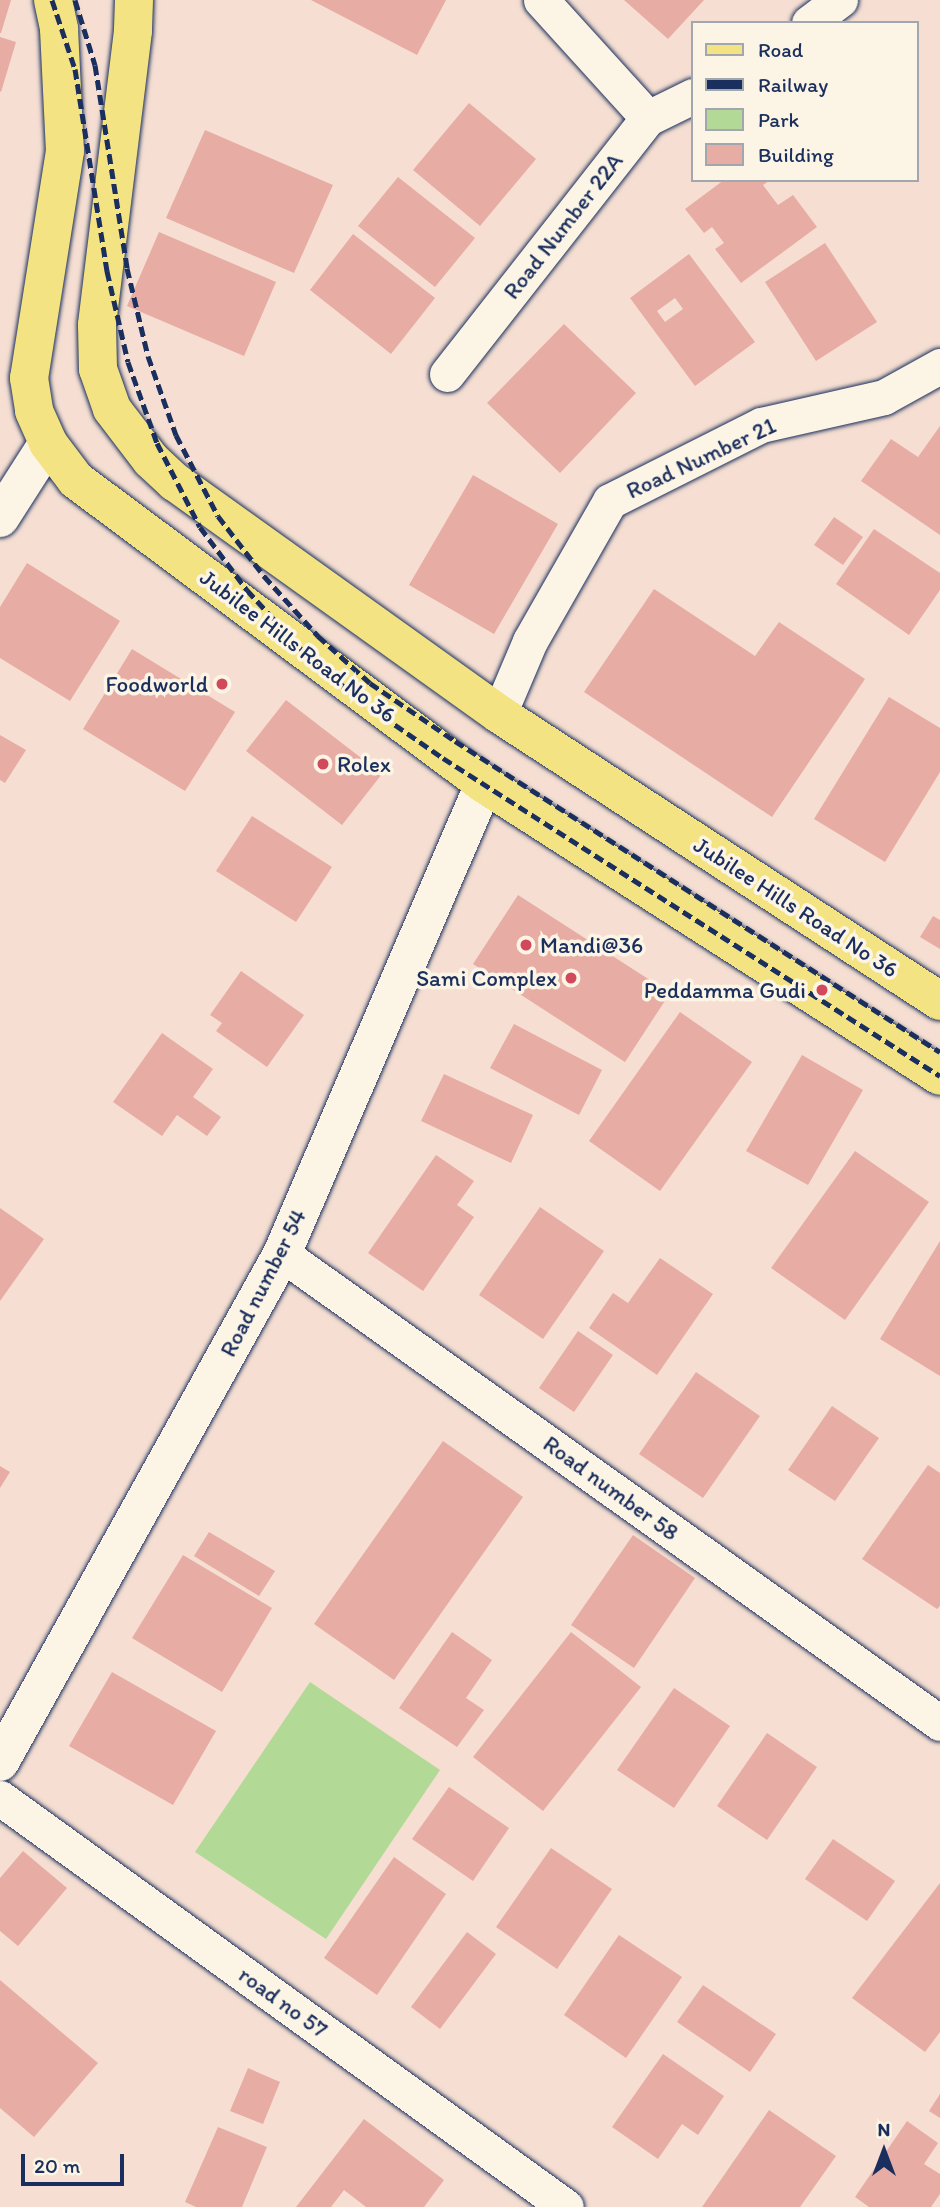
<!DOCTYPE html>
<style>
body{margin:0}
#map{position:relative;width:940px;height:2207px;overflow:hidden;background:#f6dfd2;font-family:Itim,sans-serif}
div>[style]{position:absolute}
.green>*{inset:0;background:#b2d995}
.building>*{inset:0;background:#e7aca4}
.roads{filter:drop-shadow(0 0 2px #1b2f5e) drop-shadow(0 0 2px #1b2f5e)}
.street>*{height:35px;margin:-17.5px;padding:0 17.5px;transform-origin:17.5px;border-radius:17.5px;background:#fcf5e5}
.secondary>*{height:38px;margin:-19px;padding:0 19px;transform-origin:19px;border-radius:19px;background:#fcf5e5}
.primary>*{height:38px;margin:-19px;padding:0 19px;transform-origin:19px;border-radius:19px;background:#f4e382}
.rail>*{height:5px;margin-top:-2.5px;transform-origin:0;background:repeating-linear-gradient(90deg,#1b2f5e 0 10px,transparent 0 15px)}
.dots>*{width:19px;height:19px;translate:-50% -50%;box-sizing:border-box;border:4px solid #fcf5e5;border-radius:50%}
span{translate:-50% -50%;white-space:nowrap;text-align:center;line-height:1.15;-webkit-text-stroke:7px #fcf5e5;paint-order:stroke}
.street-label{font-size:23px;color:#1b2f5e}
.poi-label{font-size:23px;color:#1b2f5e}
.right{translate:-100% -50%;text-align:right}
.left{translate:0 -50%;text-align:left}
.legend{position:absolute;left:691px;top:21px;width:228px;height:161px;box-sizing:border-box;background:#fcf5e5;border:2px solid #a2a6af;margin:0;padding:9px 12px;list-style:none;font-size:21px;color:#1b2f5e}
.legend li{display:flex;align-items:center;gap:14px;height:35px}
.legend b{width:35px;border:2px solid #a2a6af}
.north{position:absolute;left:849px;top:2116px;width:70px;height:70px;-webkit-text-stroke:5px #fcf5e5;paint-order:stroke;rotate:0deg;font-size:19px;font-weight:700;line-height:28px;text-align:center;color:#1b2f5e}
.north::after{content:'';display:block;margin:auto;width:24px;height:32px;background:#1b2f5e;clip-path:polygon(50% 0,100% 100%,50% 72%,0 100%)}
.scale{position:absolute;left:21px;top:2154px;width:103px;height:32px;box-sizing:border-box;border:4px solid #1b2f5e;border-top:0;padding-left:9px;font-size:21px;line-height:24px;white-space:nowrap;color:#1b2f5e;-webkit-text-stroke:5px #fcf5e5;paint-order:stroke}
</style>
<div id="map">
<div class="green">
<i style="clip-path:polygon(310px 1682px,440px 1770px,326px 1939px,195px 1852px)"></i>
</div>
<div class="building">
<i style="clip-path:polygon(0 0,11px 0,1px 33px,0 33px)"></i>
<i style="clip-path:polygon(311px 0,446px 0,417px 55px)"></i>
<i style="clip-path:polygon(624px 0,704px 0,668px 39px)"></i>
<i style="clip-path:polygon(0 37px,16px 42px,1px 92px,0 91px)"></i>
<i style="clip-path:polygon(469px 103px,536px 159px,480px 226px,413px 170px)"></i>
<i style="clip-path:polygon(205px 130px,333px 185px,294px 273px,166px 218px)"></i>
<i style="clip-path:polygon(398px 177px,475px 238px,435px 287px,358px 226px)"></i>
<i style="clip-path:polygon(724px 180px,770px 180px,763px 185px,778px 205px,793px 195px,817px 227px,741px 283px,715px 249px,724px 243px,712px 227px,704px 233px,685px 209px)"></i>
<i style="clip-path:polygon(159px 232px,276px 282px,244px 356px,127px 306px)"></i>
<i style="clip-path:polygon(353px 234px,435px 298px,391px 354px,310px 290px)"></i>
<i style="clip-path:polygon(825px 243px,877px 322px,816px 361px,765px 282px)"></i>
<i style="clip-path:polygon(evenodd,689px 254px,755px 342px,695px 386px,630px 298px,689px 254px,675px 298px,683px 309px,665px 322px,657px 311px,675px 298px)"></i>
<i style="clip-path:polygon(564px 324px,636px 393px,560px 473px,487px 403px)"></i>
<i style="clip-path:polygon(940px 426px,940px 535px,861px 481px,891px 439px,918px 457px)"></i>
<i style="clip-path:polygon(473px 475px,558px 524px,494px 634px,409px 585px)"></i>
<i style="clip-path:polygon(834px 517px,863px 537px,843px 565px,814px 545px)"></i>
<i style="clip-path:polygon(874px 529px,940px 573px,940px 590px,909px 635px,836px 584px)"></i>
<i style="clip-path:polygon(27px 563px,120px 621px,70px 701px,0 658px,0 607px)"></i>
<i style="clip-path:polygon(654px 589px,755px 656px,779px 622px,865px 679px,772px 817px,584px 692px)"></i>
<i style="clip-path:polygon(132px 649px,235px 712px,185px 791px,83px 729px)"></i>
<i style="clip-path:polygon(889px 697px,940px 728px,940px 772px,885px 862px,814px 819px)"></i>
<i style="clip-path:polygon(286px 700px,382px 774px,342px 825px,246px 751px)"></i>
<i style="clip-path:polygon(0 735px,26px 750px,5px 783px,0 780px)"></i>
<i style="clip-path:polygon(252px 816px,332px 867px,296px 922px,216px 871px)"></i>
<i style="clip-path:polygon(518px 895px,670px 993px,625px 1062px,473px 964px)"></i>
<i style="clip-path:polygon(933px 916px,940px 920px,940px 949px,920px 937px)"></i>
<i style="clip-path:polygon(241px 971px,304px 1015px,267px 1067px,216px 1031px,222px 1023px,210px 1015px)"></i>
<i style="clip-path:polygon(680px 1012px,752px 1062px,660px 1191px,589px 1141px)"></i>
<i style="clip-path:polygon(514px 1024px,602px 1070px,579px 1115px,490px 1068px)"></i>
<i style="clip-path:polygon(162px 1033px,213px 1069px,193px 1097px,221px 1117px,207px 1136px,177px 1115px,162px 1136px,113px 1102px)"></i>
<i style="clip-path:polygon(802px 1055px,863px 1090px,808px 1185px,746px 1151px)"></i>
<i style="clip-path:polygon(444px 1074px,533px 1115px,511px 1163px,421px 1121px)"></i>
<i style="clip-path:polygon(855px 1151px,929px 1202px,845px 1320px,771px 1268px)"></i>
<i style="clip-path:polygon(436px 1155px,474px 1181px,457px 1205px,474px 1217px,423px 1291px,368px 1253px)"></i>
<i style="clip-path:polygon(540px 1207px,604px 1251px,543px 1339px,479px 1295px)"></i>
<i style="clip-path:polygon(0 1208px,44px 1239px,0 1301px)"></i>
<i style="clip-path:polygon(940px 1241px,940px 1376px,880px 1339px)"></i>
<i style="clip-path:polygon(660px 1258px,713px 1294px,657px 1375px,589px 1328px,613px 1293px,628px 1303px)"></i>
<i style="clip-path:polygon(578px 1331px,613px 1355px,574px 1412px,539px 1388px)"></i>
<i style="clip-path:polygon(696px 1372px,760px 1416px,703px 1498px,639px 1454px)"></i>
<i style="clip-path:polygon(832px 1406px,879px 1438px,835px 1501px,788px 1470px)"></i>
<i style="clip-path:polygon(443px 1441px,523px 1497px,394px 1680px,314px 1624px)"></i>
<i style="clip-path:polygon(928px 1465px,940px 1473px,940px 1606px,937px 1609px,862px 1559px)"></i>
<i style="clip-path:polygon(0 1466px,10px 1472px,0 1488px)"></i>
<i style="clip-path:polygon(209px 1532px,275px 1571px,259px 1596px,194px 1556px)"></i>
<i style="clip-path:polygon(633px 1535px,695px 1578px,634px 1668px,571px 1625px)"></i>
<i style="clip-path:polygon(183px 1555px,272px 1608px,222px 1692px,132px 1638px)"></i>
<i style="clip-path:polygon(452px 1632px,492px 1660px,466px 1698px,484px 1710px,457px 1747px,399px 1708px)"></i>
<i style="clip-path:polygon(571px 1632px,641px 1687px,543px 1811px,473px 1757px)"></i>
<i style="clip-path:polygon(112px 1672px,216px 1731px,173px 1805px,69px 1746px)"></i>
<i style="clip-path:polygon(674px 1688px,730px 1726px,674px 1808px,617px 1770px)"></i>
<i style="clip-path:polygon(767px 1733px,817px 1767px,767px 1840px,717px 1806px)"></i>
<i style="clip-path:polygon(449px 1787px,509px 1828px,473px 1881px,412px 1839px)"></i>
<i style="clip-path:polygon(833px 1839px,895px 1881px,867px 1921px,805px 1879px)"></i>
<i style="clip-path:polygon(551px 1848px,612px 1889px,557px 1969px,496px 1927px)"></i>
<i style="clip-path:polygon(23px 1851px,67px 1888px,18px 1946px,0 1931px,0 1878px)"></i>
<i style="clip-path:polygon(394px 1857px,446px 1894px,377px 1995px,324px 1958px)"></i>
<i style="clip-path:polygon(940px 1883px,940px 2032px,925px 2052px,852px 1998px)"></i>
<i style="clip-path:polygon(467px 1932px,496px 1954px,440px 2029px,411px 2007px)"></i>
<i style="clip-path:polygon(619px 1935px,682px 1977px,626px 2058px,564px 2015px)"></i>
<i style="clip-path:polygon(0 1980px,98px 2063px,34px 2137px,0 2108px)"></i>
<i style="clip-path:polygon(703px 1985px,776px 2034px,750px 2072px,677px 2022px)"></i>
<i style="clip-path:polygon(663px 2054px,724px 2096px,698px 2135px,682px 2124px,658px 2159px,612px 2127px)"></i>
<i style="clip-path:polygon(248px 2068px,280px 2082px,263px 2124px,230px 2111px)"></i>
<i style="clip-path:polygon(940px 2094px,940px 2118px,929px 2111px)"></i>
<i style="clip-path:polygon(769px 2110px,836px 2156px,800px 2207px,702px 2207px)"></i>
<i style="clip-path:polygon(364px 2119px,444px 2180px,424px 2207px,366px 2207px,344px 2190px,331px 2207px,296px 2207px)"></i>
<i style="clip-path:polygon(907px 2121px,938px 2143px,924px 2164px,940px 2174px,940px 2194px,931px 2207px,869px 2207px,855px 2197px)"></i>
<i style="clip-path:polygon(218px 2127px,267px 2147px,242px 2207px,196px 2207px,185px 2202px)"></i>
</div>
<div class="roads">
<div class="street">
<i style="left:541px;top:0;width:159px;rotate:47.8deg"></i>
<i style="left:809px;top:23px;width:39px;rotate:-37deg"></i>
<i style="left:447px;top:374px;width:325px;rotate:-51.9deg"></i>
<i style="left:648px;top:118px;width:50px;rotate:-26.1deg"></i>
<i style="left:499px;top:714px;width:79px;rotate:-67deg"></i>
<i style="left:530px;top:641px;width:161px;rotate:-60.3deg"></i>
<i style="left:610px;top:501px;width:169px;rotate:-26.7deg"></i>
<i style="left:761px;top:425px;width:126px;rotate:-12.8deg"></i>
<i style="left:884px;top:397px;width:64px;rotate:-29deg"></i>
<i style="left:282px;top:1254px;width:808px;rotate:35.48deg"></i>
<i style="left:0;top:1798px;width:698px;rotate:35.85deg"></i>
</div>
<div class="secondary">
<i style="left:0;top:518px;width:89px;rotate:-57.4deg"></i>
<i style="left:0;top:1762px;width:581px;rotate:-60.96deg"></i>
<i style="left:282px;top:1254px;width:512px;rotate:-66.74deg"></i>
</div>
<div class="primary">
<i style="left:53px;top:0;width:30px;rotate:78deg"></i>
<i style="left:59px;top:29px;width:122px;rotate:87.2deg"></i>
<i style="left:65px;top:151px;width:230px;rotate:99deg"></i>
<i style="left:29px;top:378px;width:33px;rotate:81deg"></i>
<i style="left:34px;top:411px;width:35px;rotate:66deg"></i>
<i style="left:48px;top:443px;width:46px;rotate:52.9deg"></i>
<i style="left:76px;top:480px;width:509px;rotate:36.69deg"></i>
<i style="left:484px;top:784px;width:541px;rotate:32.63deg"></i>
<i style="left:134px;top:0;width:31px;rotate:92deg"></i>
<i style="left:133px;top:31px;width:296px;rotate:97deg"></i>
<i style="left:97px;top:325px;width:44px;rotate:88.7deg"></i>
<i style="left:98px;top:369px;width:42px;rotate:70.7deg"></i>
<i style="left:112px;top:409px;width:64px;rotate:52.6deg"></i>
<i style="left:151px;top:460px;width:33px;rotate:43deg"></i>
<i style="left:175px;top:482px;width:398px;rotate:35.6deg"></i>
<i style="left:499px;top:714px;width:526px;rotate:33.06deg"></i>
</div>
</div>
<div class="rail">
<i style="left:52px;top:0;width:73px;rotate:71.6deg"></i>
<i style="left:75px;top:69px;width:205px;rotate:81deg"></i>
<i style="left:107px;top:271px;width:93px;rotate:77deg"></i>
<i style="left:128px;top:362px;width:86px;rotate:70.3deg"></i>
<i style="left:157px;top:443px;width:94px;rotate:62.9deg"></i>
<i style="left:200px;top:527px;width:79px;rotate:53.3deg"></i>
<i style="left:247px;top:590px;width:83px;rotate:47.4deg"></i>
<i style="left:303px;top:651px;width:73px;rotate:41.1deg"></i>
<i style="left:358px;top:699px;width:103px;rotate:34.8deg"></i>
<i style="left:443px;top:758px;width:590px;rotate:32.61deg"></i>
<i style="left:75px;top:0;width:68px;rotate:72.9deg"></i>
<i style="left:95px;top:65px;width:206px;rotate:81deg"></i>
<i style="left:127px;top:268px;width:90px;rotate:76.6deg"></i>
<i style="left:148px;top:356px;width:84px;rotate:70.5deg"></i>
<i style="left:176px;top:435px;width:91px;rotate:62.6deg"></i>
<i style="left:218px;top:516px;width:76px;rotate:52.5deg"></i>
<i style="left:264px;top:576px;width:81px;rotate:48deg"></i>
<i style="left:318px;top:636px;width:70px;rotate:42.1deg"></i>
<i style="left:370px;top:683px;width:103px;rotate:34.3deg"></i>
<i style="left:455px;top:741px;width:576px;rotate:32.67deg"></i>
</div>
<div class="dots">
<i style="left:222px;top:684px;background:#d1495b"></i>
<i style="left:323px;top:764px;background:#d1495b"></i>
<i style="left:526px;top:945px;background:#d1495b"></i>
<i style="left:571px;top:978px;background:#d1495b"></i>
<i style="left:822px;top:990px;background:#d1495b"></i>
</div>
<div class="street-label">
<span style="left:563px;top:226px;rotate:-52deg">Road Number 22A</span>
<span style="left:701px;top:458px;rotate:-25deg">Road Number 21</span>
<span style="left:298px;top:646px;rotate:37deg">Jubilee Hills Road No 36</span>
<span style="left:796px;top:907px;rotate:33deg">Jubilee Hills Road No 36</span>
<span style="left:263px;top:1283px;rotate:-63deg">Road number 54</span>
<span style="left:611px;top:1488px;rotate:36deg">Road number 58</span>
<span style="left:283px;top:2002px;rotate:36deg">road no 57</span>
</div>
<div class="poi-label">
<span class="right" style="left:208px;top:684px">Foodworld</span>
<span class="left" style="left:337px;top:764px">Rolex</span>
<span class="left" style="left:540px;top:945px">Mandi@36</span>
<span class="right" style="left:557px;top:978px">Sami Complex</span>
<span class="right" style="left:806px;top:990px">Peddamma Gudi</span>
</div>
<ul class="legend">
<li><b style="height:9px;background:#f4e382"></b>Road</li>
<li><b style="height:9px;background:#1b2f5e"></b>Railway</li>
<li><b style="height:19px;background:#b2d995"></b>Park</li>
<li><b style="height:19px;background:#e7aca4"></b>Building</li>
</ul>
<div class="north">N</div>
<div class="scale">20 m</div>
</div>
